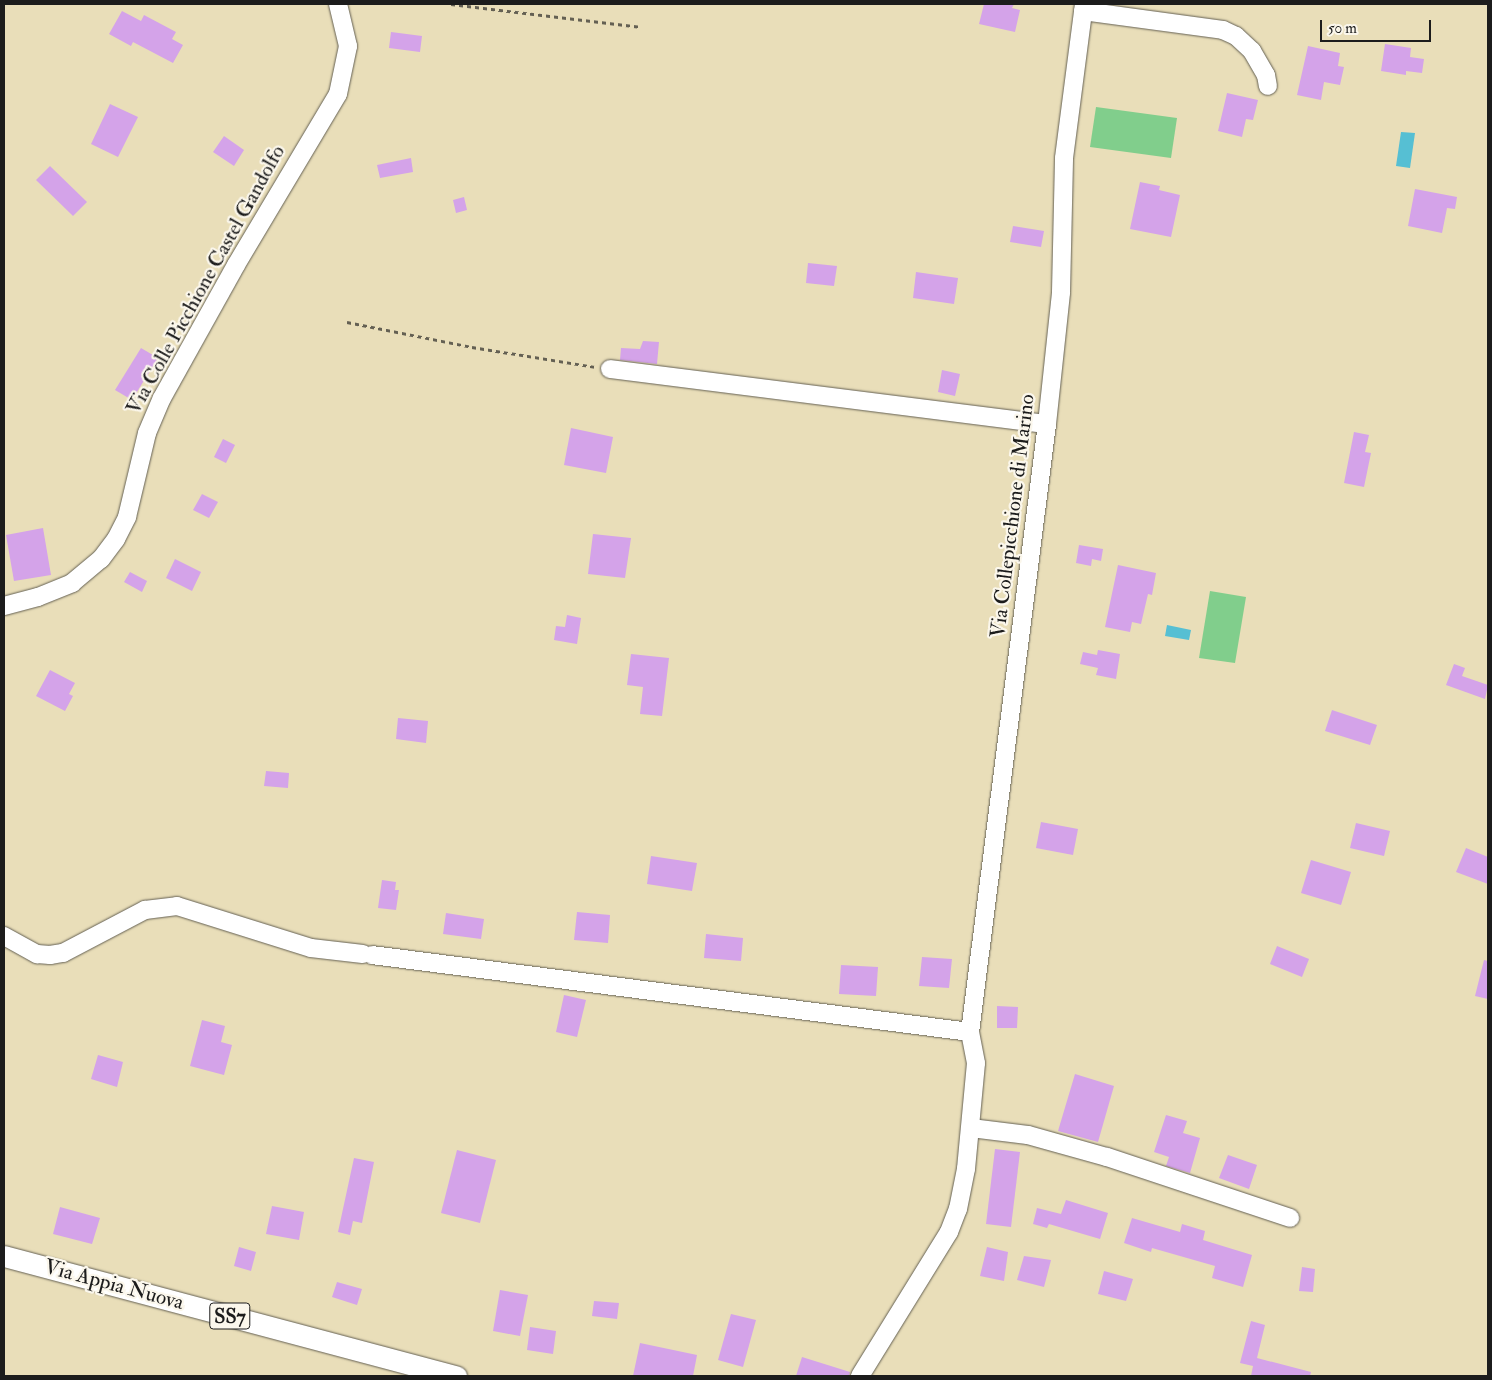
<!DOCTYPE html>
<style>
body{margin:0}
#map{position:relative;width:1492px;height:1380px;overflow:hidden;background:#e9deb9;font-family:"IM FELL Double Pica",serif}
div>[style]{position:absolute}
.green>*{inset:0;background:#81ce8c}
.water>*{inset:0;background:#56bfd3}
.building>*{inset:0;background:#d4a3e9}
.path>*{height:2.5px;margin-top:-1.25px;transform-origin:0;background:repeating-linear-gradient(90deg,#646053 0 4px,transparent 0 8px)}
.roads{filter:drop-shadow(0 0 1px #646053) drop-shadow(0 0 1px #646053)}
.minor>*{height:18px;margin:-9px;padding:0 9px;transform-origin:9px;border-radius:9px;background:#fff}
.major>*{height:21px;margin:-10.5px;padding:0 10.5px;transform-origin:10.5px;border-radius:10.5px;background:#fff}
span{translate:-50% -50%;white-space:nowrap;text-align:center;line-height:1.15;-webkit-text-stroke:4.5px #fbf7ec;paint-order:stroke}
.shield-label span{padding:1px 4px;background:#fbf7ec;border:1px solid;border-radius:4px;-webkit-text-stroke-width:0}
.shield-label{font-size:20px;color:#1c1c1c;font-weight:700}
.street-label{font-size:21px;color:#1c1c1c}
.frame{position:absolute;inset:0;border:5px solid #1c1c1c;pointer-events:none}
.scale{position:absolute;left:1320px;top:20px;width:111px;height:22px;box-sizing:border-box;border:2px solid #1c1c1c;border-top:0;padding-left:6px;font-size:15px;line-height:18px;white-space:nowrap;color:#1c1c1c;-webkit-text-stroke:4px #fbf7ec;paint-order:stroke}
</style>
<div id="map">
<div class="green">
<i style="clip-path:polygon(1096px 107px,1177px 118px,1171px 158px,1090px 147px)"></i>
<i style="clip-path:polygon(1210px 591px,1246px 597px,1235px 663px,1199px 658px)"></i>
</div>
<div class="water">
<i style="clip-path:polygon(1401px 132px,1415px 133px,1410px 168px,1396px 166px)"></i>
<i style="clip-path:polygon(1167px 625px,1191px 630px,1189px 640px,1165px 636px)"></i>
</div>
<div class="building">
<i style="clip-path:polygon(984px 4px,1014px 4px,1012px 8px,1020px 10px,1015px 32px,979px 24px)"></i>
<i style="clip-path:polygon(122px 11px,141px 21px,144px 15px,176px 32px,172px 39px,183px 45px,173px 63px,133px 42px,131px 46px,109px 34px)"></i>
<i style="clip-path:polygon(391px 32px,422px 36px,420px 52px,389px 48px)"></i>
<i style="clip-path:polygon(1385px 44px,1411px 48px,1410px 57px,1424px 59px,1422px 73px,1406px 71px,1406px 75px,1381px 71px)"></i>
<i style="clip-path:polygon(1308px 46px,1340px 53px,1338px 66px,1344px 67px,1340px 85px,1324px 82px,1321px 100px,1297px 95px)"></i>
<i style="clip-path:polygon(1227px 93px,1258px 100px,1253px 120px,1246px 119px,1242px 137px,1218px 131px)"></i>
<i style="clip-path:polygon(110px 104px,138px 117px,118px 157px,91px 144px)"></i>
<i style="clip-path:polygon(224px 136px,244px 150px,234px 166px,213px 152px)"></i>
<i style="clip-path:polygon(411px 158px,413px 172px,380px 178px,377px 165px)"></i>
<i style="clip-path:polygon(50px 166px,87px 202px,73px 216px,36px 180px)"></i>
<i style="clip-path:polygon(1140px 182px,1160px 186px,1159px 190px,1180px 195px,1171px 237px,1130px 229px)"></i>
<i style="clip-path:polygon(1415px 189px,1457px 197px,1455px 209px,1447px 208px,1442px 233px,1408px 226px)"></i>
<i style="clip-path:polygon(464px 197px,467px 210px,456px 213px,453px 200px)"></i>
<i style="clip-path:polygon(1013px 226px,1044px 231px,1041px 247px,1010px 242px)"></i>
<i style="clip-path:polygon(808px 263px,837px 266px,834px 286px,806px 283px)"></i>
<i style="clip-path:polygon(916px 272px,958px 278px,954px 304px,913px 298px)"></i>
<i style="clip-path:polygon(643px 341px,659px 342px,657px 364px,620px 360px,621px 348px,640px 349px)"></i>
<i style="clip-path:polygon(141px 348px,158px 358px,132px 400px,115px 390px)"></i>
<i style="clip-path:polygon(942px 370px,960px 374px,955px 396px,938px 392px)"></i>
<i style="clip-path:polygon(571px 428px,613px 437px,606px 473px,564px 465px)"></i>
<i style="clip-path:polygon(1354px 432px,1369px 435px,1365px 452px,1371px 453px,1364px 487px,1344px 483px)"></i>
<i style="clip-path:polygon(223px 439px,235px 445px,226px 463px,214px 457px)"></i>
<i style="clip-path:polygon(202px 494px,218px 502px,209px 518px,193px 510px)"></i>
<i style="clip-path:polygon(43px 528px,51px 575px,14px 581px,6px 535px)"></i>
<i style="clip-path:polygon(593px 534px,631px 538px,625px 578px,588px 574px)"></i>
<i style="clip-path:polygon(1079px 545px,1103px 549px,1101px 561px,1092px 559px,1091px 566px,1076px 563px)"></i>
<i style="clip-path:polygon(175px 559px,201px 572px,192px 591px,166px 578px)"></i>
<i style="clip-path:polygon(1118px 565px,1156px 573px,1152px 595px,1148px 594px,1141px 624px,1132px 622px,1130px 632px,1105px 627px)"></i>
<i style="clip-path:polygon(130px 572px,147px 581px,142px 592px,124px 582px)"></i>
<i style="clip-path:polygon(567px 615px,581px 618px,577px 644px,554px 640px,556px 626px,565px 627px)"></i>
<i style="clip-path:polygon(1098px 650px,1120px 654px,1116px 679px,1096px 675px,1098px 668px,1080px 664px,1083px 652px,1097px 655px)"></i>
<i style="clip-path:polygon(631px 654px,669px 658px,662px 716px,640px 714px,643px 687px,627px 685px)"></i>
<i style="clip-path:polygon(1454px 664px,1465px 668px,1462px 676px,1488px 685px,1485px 699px,1446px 685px)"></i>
<i style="clip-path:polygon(50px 670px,75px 683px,69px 694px,73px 696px,65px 711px,36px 696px)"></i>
<i style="clip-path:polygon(1332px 710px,1377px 725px,1370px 745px,1325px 731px)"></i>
<i style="clip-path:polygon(398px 718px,428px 721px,426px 743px,396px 739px)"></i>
<i style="clip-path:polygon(266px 771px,289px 773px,288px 788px,264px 786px)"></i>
<i style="clip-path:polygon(1041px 822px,1078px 829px,1073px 855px,1036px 848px)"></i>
<i style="clip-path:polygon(1356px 823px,1390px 831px,1384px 856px,1350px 848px)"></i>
<i style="clip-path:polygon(1466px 848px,1488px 857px,1488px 884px,1456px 872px)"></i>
<i style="clip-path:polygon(651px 856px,697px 863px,692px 891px,647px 884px)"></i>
<i style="clip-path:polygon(1311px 860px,1351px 872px,1341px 905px,1301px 893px)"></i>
<i style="clip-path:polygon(382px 880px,396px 882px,395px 890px,399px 890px,396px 910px,378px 908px)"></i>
<i style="clip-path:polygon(577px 912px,610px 915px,608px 943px,574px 940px)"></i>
<i style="clip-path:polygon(446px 913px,484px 919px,481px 939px,443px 934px)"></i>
<i style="clip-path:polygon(706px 934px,743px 938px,741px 961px,704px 958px)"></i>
<i style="clip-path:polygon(1277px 946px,1309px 959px,1302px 977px,1270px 964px)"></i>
<i style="clip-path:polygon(922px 957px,952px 959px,949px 988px,919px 986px)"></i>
<i style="clip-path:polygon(1484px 960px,1488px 961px,1488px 999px,1475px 996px)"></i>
<i style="clip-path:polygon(841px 965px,878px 967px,876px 996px,839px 994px)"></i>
<i style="clip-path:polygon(564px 995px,586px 1000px,577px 1037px,556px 1032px)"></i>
<i style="clip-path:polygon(997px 1006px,1018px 1007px,1017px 1028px,997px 1028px)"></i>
<i style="clip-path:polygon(202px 1020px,225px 1026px,221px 1042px,232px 1045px,224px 1075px,190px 1066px)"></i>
<i style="clip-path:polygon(98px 1055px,123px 1062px,117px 1087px,91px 1079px)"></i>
<i style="clip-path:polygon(1075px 1074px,1114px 1086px,1098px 1142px,1058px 1131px)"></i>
<i style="clip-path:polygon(1166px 1115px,1187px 1121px,1183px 1133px,1200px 1138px,1190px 1173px,1166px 1166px,1169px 1157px,1154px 1152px)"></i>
<i style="clip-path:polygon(995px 1149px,1020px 1152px,1011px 1227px,986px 1224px)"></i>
<i style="clip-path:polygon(457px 1150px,496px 1160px,480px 1223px,441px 1213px)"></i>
<i style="clip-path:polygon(1228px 1155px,1257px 1165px,1249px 1189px,1219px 1178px)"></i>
<i style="clip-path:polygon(354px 1158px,374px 1162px,362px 1223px,353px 1221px,350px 1235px,338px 1232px)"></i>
<i style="clip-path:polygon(1066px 1200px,1108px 1213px,1100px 1239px,1049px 1224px,1047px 1228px,1033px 1224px,1037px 1208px,1061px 1214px)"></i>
<i style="clip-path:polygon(272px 1206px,304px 1212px,299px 1240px,266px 1234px)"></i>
<i style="clip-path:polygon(60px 1207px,100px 1218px,92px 1244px,53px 1234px)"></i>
<i style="clip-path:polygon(1132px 1218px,1180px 1232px,1182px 1224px,1205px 1231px,1203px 1240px,1252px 1255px,1243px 1287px,1212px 1278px,1215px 1266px,1152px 1248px,1151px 1252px,1124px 1243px)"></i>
<i style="clip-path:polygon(239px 1247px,256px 1252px,251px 1271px,234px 1266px)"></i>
<i style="clip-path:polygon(987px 1247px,1008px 1252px,1004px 1281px,980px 1276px)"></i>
<i style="clip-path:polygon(1024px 1256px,1051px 1260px,1044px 1287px,1017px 1280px)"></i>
<i style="clip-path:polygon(1302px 1267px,1315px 1269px,1313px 1292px,1299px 1291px)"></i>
<i style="clip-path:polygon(1104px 1271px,1133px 1279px,1126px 1301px,1098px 1294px)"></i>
<i style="clip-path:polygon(337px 1282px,362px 1289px,357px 1305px,332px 1297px)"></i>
<i style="clip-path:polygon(500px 1290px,528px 1295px,520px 1336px,493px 1331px)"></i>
<i style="clip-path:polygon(594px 1301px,619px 1303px,617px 1319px,592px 1316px)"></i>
<i style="clip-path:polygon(731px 1314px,756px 1320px,743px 1367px,718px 1360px)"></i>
<i style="clip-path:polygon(1251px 1321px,1265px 1325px,1257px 1358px,1311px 1372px,1310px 1376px,1251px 1376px,1253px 1366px,1240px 1363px)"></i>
<i style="clip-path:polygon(530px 1327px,556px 1331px,553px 1354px,527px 1350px)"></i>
<i style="clip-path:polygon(640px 1343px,697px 1355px,693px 1376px,633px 1376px)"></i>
<i style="clip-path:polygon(802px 1357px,850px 1372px,849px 1376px,796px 1376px)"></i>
</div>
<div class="path">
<i style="left:451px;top:4px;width:190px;rotate:6.9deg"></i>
<i style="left:347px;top:322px;width:127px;rotate:11.3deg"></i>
<i style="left:472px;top:347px;width:126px;rotate:9.2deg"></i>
</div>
<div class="roads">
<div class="minor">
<i style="left:1083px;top:11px;width:141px;rotate:7.7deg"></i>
<i style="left:1223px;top:30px;width:14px;rotate:25deg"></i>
<i style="left:1236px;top:36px;width:22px;rotate:43deg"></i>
<i style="left:1252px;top:51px;width:28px;rotate:60deg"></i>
<i style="left:1266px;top:75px;width:11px;rotate:80deg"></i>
<i style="left:610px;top:369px;width:440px;rotate:7.2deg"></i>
<i style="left:4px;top:606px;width:35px;rotate:-15deg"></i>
<i style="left:38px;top:597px;width:37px;rotate:-22deg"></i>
<i style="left:72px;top:583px;width:38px;rotate:-40deg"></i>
<i style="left:101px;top:559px;width:25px;rotate:-53deg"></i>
<i style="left:116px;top:539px;width:25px;rotate:-63deg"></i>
<i style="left:127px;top:517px;width:86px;rotate:-76.6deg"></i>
<i style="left:147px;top:433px;width:38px;rotate:-67deg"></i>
<i style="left:162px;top:398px;width:152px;rotate:-60.9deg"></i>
<i style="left:236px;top:265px;width:199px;rotate:-59.2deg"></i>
<i style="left:338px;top:94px;width:49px;rotate:-78.2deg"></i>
<i style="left:348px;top:46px;width:43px;rotate:-103.4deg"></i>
<i style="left:4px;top:936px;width:38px;rotate:29deg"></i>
<i style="left:37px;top:954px;width:13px;rotate:4deg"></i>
<i style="left:50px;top:955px;width:13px;rotate:-9deg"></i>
<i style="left:63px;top:953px;width:93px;rotate:-27.7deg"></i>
<i style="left:145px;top:910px;width:32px;rotate:-7deg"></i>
<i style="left:177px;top:906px;width:140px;rotate:17.4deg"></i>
<i style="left:311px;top:948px;width:52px;rotate:6.6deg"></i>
<i style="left:372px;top:955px;width:603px;rotate:7.34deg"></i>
<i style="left:971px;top:1128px;width:57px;rotate:7deg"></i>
<i style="left:1028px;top:1135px;width:82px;rotate:15.6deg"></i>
<i style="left:1107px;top:1157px;width:193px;rotate:18.4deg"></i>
<i style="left:860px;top:1376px;width:169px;rotate:-58.3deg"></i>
<i style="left:949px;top:1232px;width:25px;rotate:-69deg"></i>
<i style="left:958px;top:1209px;width:41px;rotate:-78.7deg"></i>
<i style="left:966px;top:1169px;width:106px;rotate:-84.6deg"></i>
<i style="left:976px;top:1063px;width:32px;rotate:-101deg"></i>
<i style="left:970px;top:1032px;width:613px;rotate:-82.78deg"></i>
<i style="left:1047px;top:424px;width:133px;rotate:-83.9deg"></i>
<i style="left:1061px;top:292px;width:134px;rotate:-88.7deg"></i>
<i style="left:1064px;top:158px;width:155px;rotate:-82.6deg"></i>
</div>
<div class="major">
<i style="left:4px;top:1256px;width:468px;rotate:14.9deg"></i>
</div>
</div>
<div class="shield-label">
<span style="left:230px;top:1316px">SS7</span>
</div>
<div class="street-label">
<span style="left:206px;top:280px;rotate:-61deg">Via Colle Picchione Castel Gandolfo</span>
<span style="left:1013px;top:516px;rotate:-83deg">Via Collepicchione di Marino</span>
<span style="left:114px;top:1285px;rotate:15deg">Via Appia Nuova</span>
</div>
<div class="frame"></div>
<div class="scale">50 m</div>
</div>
